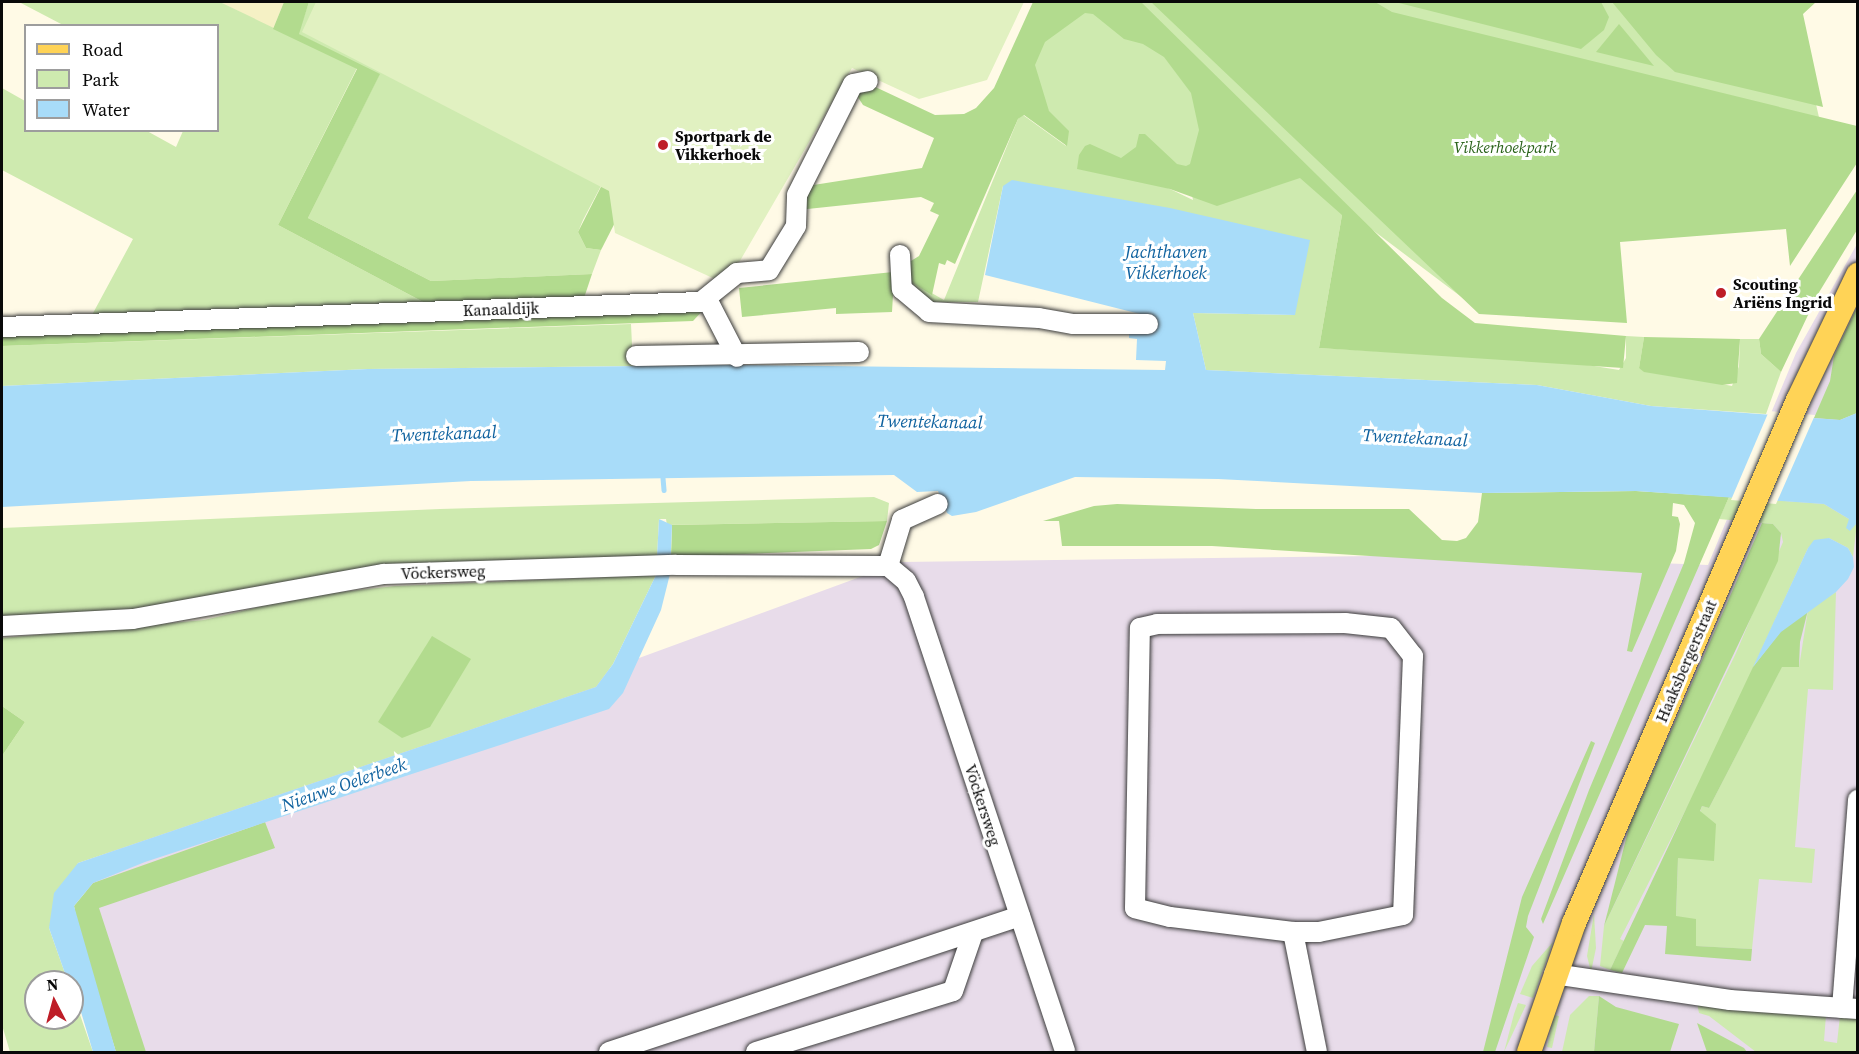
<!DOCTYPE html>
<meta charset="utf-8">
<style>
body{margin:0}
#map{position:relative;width:1859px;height:1054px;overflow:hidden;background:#fffae6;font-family:"Source Serif 4",serif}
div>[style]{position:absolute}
.industrial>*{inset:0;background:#e8dcea}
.farmland>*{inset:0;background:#f5f1c5}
.green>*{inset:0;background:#ceeaaf}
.forest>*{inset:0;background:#b2db8e}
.pitch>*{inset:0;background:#e1f1c1}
.water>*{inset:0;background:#a8dcf9}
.pier>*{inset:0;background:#fffae6}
.stream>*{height:4.5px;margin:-2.25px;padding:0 2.25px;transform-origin:2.25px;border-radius:2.25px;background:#a8dcf9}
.roads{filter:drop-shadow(0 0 2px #3c3c3c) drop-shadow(0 0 2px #3c3c3c)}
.minor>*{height:20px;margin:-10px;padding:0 10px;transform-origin:10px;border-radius:10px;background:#fff}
.major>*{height:24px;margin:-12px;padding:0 12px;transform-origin:12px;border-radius:12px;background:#ffd356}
.dots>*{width:16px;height:16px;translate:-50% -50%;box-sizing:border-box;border:3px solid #fff;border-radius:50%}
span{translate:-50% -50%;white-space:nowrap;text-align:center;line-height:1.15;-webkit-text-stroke:6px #fff;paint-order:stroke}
.poi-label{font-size:16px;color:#090909;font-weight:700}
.left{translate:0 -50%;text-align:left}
.park-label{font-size:16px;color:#296219;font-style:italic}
.street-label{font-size:16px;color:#090909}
.water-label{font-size:18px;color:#0f629f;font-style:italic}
.frame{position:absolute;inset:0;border:3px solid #090909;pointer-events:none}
.legend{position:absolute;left:24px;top:24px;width:195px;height:108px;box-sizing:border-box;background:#fff;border:2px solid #9d9d9d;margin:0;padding:8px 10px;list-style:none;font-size:18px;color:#090909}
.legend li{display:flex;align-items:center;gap:12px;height:30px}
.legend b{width:30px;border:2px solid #9d9d9d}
.north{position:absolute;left:24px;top:970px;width:60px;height:60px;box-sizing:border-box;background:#fff;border:2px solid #9d9d9d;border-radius:50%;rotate:354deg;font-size:16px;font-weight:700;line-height:24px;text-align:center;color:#090909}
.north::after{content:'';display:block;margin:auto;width:21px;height:27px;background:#be1d27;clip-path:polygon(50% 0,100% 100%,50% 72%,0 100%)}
</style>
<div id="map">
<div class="industrial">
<i style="clip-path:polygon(1857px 244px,1857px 1052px,127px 1052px,79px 863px,901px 562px,1459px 555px,1708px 565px,1796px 353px)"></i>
</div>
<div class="farmland">
<i style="clip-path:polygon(220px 2px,284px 2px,273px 29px)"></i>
</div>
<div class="green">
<i style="clip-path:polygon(19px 2px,220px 2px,357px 68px,278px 225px,427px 304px,92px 315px,133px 239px,2px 170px,2px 88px,25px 101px,26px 130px,147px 131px,176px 147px,183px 131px,218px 130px,218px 26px,63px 25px)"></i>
<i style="clip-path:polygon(309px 2px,698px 2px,583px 220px,578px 232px,586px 248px,601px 250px,592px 274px,431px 281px,308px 218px,379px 75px,298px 34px)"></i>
<i style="clip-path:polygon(evenodd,1056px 2px,1805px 2px,1797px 21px,1826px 148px,1786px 227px,1617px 239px,1480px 311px,1362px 222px,1342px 215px,1319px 348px,1569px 362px,1619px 370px,1626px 358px,1626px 336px,1644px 337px,1639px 368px,1732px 386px,1739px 366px,1740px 339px,1759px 339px,1761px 354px,1781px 372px,1766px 414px,1651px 406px,1537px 385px,1206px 370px,1193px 313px,1295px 315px,1003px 186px,978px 302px,909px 302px,905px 278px,944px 300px,1018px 119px,1023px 115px,1066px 146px,1047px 108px,1017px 78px,1056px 2px,1097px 157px,1189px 179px,1193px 200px,1170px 189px,1097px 157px)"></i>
<i style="clip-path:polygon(631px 324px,633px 366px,368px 369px,2px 386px,2px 346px)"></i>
<i style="clip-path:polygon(874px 497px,889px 503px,887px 521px,667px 525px,666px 519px,659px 519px,657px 557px,364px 568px,139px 612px,2px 619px,2px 528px,440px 509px)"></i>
<i style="clip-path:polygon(1729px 497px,1824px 504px,1849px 519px,1849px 530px,1857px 523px,1853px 557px,1848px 548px,1829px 538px,1808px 548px,1710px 762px,1620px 939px,1624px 941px,1610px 970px,1600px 966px,1604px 926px,1736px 653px,1783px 542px,1781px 533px,1773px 524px,1719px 519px)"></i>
<i style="clip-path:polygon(656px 575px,613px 664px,596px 687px,78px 863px,49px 928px,68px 982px,36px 982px,36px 1018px,72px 1018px,72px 992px,93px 1052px,10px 1052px,2px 1025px,2px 756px,25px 722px,2px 706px,2px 638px,204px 620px,305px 596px,395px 586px)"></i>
<i style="clip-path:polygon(1836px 592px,1833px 690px,1808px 689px,1795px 847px,1815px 849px,1812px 883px,1759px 879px,1752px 949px,1695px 946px,1676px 917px,1678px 857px,1714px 860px,1700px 812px,1702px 806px,1709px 808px,1782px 666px,1799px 667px,1808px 610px)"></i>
<i style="clip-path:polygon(1594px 914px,1596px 948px,1591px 972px,1587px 956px)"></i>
<i style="clip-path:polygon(1553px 942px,1533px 998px,1520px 994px,1532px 966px)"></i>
<i style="clip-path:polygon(1589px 996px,1599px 996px,1594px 1052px,1562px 1052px,1570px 1015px)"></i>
<i style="clip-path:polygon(1518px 1003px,1526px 1005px,1504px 1052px,1514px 1014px)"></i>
<i style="clip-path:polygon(1697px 1003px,1826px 1015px,1824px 1041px,1837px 1043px,1840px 1016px,1857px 1017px,1857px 1052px,1756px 1052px,1709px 1016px,1699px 1013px)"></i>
<i style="clip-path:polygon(1554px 1015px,1559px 1016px,1552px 1048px,1547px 1047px)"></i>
</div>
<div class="forest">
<i style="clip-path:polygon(284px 2px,309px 2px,299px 34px,380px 74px,308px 218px,431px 281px,592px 274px,584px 298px,427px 304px,278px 225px,357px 69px,273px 29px)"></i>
<i style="clip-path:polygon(1033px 2px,1141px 2px,1442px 298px,1475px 323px,1626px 336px,1623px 368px,1319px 348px,1342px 215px,1300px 178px,1217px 206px,1170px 189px,1077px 169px,1079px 155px,1085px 146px,1090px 144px,1121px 158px,1136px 147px,1139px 134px,1145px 134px,1177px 164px,1186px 166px,1190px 164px,1199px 130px,1191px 93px,1164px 57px,1143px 44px,1124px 39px,1093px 14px,1085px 13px,1045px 42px,1035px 65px,1049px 111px,1069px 131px,1067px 146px,1024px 115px,1018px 119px,955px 264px,947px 260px,945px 265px,939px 263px,932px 295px,905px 278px,905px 295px,893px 295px,892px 312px,836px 314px,836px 308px,742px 317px,739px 288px,893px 272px,919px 256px,939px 215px,930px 211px,934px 203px,921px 197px,798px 210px,807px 186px,922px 168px,934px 138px,863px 105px,854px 91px,869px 84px,935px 115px,964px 114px,976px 108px,994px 88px)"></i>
<i style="clip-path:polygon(1151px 2px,1375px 2px,1392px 12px,1857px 126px,1857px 163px,1790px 266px,1786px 229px,1620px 242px,1627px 323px,1479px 314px)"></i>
<i style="clip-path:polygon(1395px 2px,1601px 2px,1609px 17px,1604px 30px,1581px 49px)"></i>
<i style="clip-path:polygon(1612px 2px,1816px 2px,1803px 14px,1823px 107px,1675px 72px,1656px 55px)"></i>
<i style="clip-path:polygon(1619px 24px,1654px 66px,1596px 52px)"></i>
<i style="clip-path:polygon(700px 56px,601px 250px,586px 248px,578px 232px,607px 175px)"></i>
<i style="clip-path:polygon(1857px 190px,1857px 230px,1818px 294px,1781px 372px,1761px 354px,1759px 339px)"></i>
<i style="clip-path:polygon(1857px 307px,1857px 413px,1840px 420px,1814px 418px,1830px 381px,1834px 356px)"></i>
<i style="clip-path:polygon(705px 308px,693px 321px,2px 346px,2px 333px)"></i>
<i style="clip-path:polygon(1644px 337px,1740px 339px,1737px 383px,1722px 385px,1644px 372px,1639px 368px)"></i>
<i style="clip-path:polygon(1636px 491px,1729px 497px,1543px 924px,1541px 919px,1589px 790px,1684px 563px,1695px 523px,1684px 505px,1673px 503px,1672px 516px,1678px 517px,1680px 524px,1676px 551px,1632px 652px,1627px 651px,1642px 573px,1212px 546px,1062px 546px,1059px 521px,1043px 521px,1094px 506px,1117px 504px,1256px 509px,1409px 509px,1442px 540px,1457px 541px,1466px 538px,1478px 522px,1482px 493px)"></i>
<i style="clip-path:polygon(887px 521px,879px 545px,871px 549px,671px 557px,672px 525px)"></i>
<i style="clip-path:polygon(1762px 523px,1773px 524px,1781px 533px,1778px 561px,1604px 926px,1629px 827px)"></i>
<i style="clip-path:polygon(1808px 610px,1800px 642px,1799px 667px,1782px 667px,1709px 808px,1702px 806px,1700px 811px,1716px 824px,1714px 861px,1678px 858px,1676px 916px,1696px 919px,1696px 946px,1752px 949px,1751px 961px,1665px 954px,1667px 926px,1645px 925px,1622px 973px,1610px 970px,1753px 667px,1780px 632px)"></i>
<i style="clip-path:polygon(432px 636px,471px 659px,430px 727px,402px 738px,378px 722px)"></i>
<i style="clip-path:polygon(2px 706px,25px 722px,2px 756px)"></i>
<i style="clip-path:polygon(1591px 741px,1595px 743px,1528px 916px,1526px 927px,1534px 937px,1495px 1052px,1483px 1052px,1522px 897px)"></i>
<i style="clip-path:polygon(265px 822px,275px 848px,99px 908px,146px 1052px,116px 1052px,80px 937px,74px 906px,93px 883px)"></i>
<i style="clip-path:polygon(1599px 996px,1616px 1007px,1679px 1024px,1670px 1052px,1594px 1052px)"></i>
<i style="clip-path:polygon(1697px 1023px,1744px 1048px,1747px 1052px,1707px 1052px)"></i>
</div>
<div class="pitch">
<i style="clip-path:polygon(316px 2px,1024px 2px,987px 80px,919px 99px,852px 68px,737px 266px,717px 280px,615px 233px,609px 191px,302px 32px)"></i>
</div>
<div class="water">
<i style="clip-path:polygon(1012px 180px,1170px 208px,1310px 240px,1295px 315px,1193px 313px,1206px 370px,1537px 385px,1651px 406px,1840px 420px,1857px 413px,1857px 523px,1850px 531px,1846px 528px,1849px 519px,1824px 504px,1636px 491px,1482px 493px,1218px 479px,1075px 477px,976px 512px,952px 516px,947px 513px,938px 491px,917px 492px,894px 475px,471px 481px,2px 507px,2px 386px,368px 369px,732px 365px,1165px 370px,1166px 361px,1136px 360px,1137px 339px,1129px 338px,1129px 329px,1148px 316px,985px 275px,1003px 186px)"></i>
<i style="clip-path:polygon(659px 519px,672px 525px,670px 574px,661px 610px,623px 693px,609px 709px,145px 862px,93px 883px,74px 906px,116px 1052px,93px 1052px,72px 982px,68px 982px,49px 928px,54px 893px,78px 863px,596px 687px,613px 664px,656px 575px)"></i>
<i style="clip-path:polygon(1829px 538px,1848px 548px,1853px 557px,1854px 567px,1848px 579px,1836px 592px,1781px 632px,1753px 667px,1808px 548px,1814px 540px)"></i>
</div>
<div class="pier">
<i style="clip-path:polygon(1769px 411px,1815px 415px,1776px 504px,1731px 500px)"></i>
</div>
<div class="stream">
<i style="left:663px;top:478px;width:12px;rotate:85deg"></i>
</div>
<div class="roads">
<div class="minor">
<i style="left:900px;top:255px;width:34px;rotate:87deg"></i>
<i style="left:902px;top:289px;width:35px;rotate:40deg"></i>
<i style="left:929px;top:312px;width:110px;rotate:3.1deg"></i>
<i style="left:1039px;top:318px;width:35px;rotate:10deg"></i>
<i style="left:1073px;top:324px;width:75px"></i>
<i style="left:707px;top:299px;width:65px;rotate:62.7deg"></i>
<i style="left:2px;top:327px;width:699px;rotate:-2.05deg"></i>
<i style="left:701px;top:302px;width:46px;rotate:-38.9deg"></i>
<i style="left:737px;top:273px;width:32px;rotate:-5deg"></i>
<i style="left:769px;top:270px;width:52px;rotate:-58.5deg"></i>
<i style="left:796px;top:226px;width:31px;rotate:-88deg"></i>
<i style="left:797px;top:195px;width:124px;rotate:-63.2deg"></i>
<i style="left:853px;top:84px;width:15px;rotate:-11deg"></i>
<i style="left:636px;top:356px;width:223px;rotate:-1deg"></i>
<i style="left:888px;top:566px;width:48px;rotate:-73.1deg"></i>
<i style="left:902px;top:520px;width:39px;rotate:-24deg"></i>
<i style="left:1345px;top:623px;width:46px;rotate:6.2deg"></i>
<i style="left:1391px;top:628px;width:36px;rotate:52deg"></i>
<i style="left:1413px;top:656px;width:259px;rotate:92.2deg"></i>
<i style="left:1403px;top:915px;width:86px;rotate:168.6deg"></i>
<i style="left:1319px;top:932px;width:26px;rotate:180deg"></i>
<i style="left:1293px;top:932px;width:124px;rotate:-173deg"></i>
<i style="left:1170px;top:917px;width:36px;rotate:-166deg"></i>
<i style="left:1135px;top:908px;width:280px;rotate:-89deg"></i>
<i style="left:1140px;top:628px;width:17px;rotate:-13deg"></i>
<i style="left:1157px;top:624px;width:188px;rotate:-0.3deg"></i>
<i style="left:2px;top:626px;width:131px;rotate:-3.1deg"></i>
<i style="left:133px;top:619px;width:255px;rotate:-10.2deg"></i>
<i style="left:384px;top:574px;width:292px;rotate:-1.8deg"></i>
<i style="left:676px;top:565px;width:212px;rotate:0.3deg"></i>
<i style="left:888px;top:566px;width:23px;rotate:40deg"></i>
<i style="left:906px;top:581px;width:18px;rotate:63deg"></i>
<i style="left:914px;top:597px;width:479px;rotate:71.6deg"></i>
<i style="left:1293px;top:932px;width:122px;rotate:78.7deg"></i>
<i style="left:1554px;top:974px;width:178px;rotate:8.4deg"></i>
<i style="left:1730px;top:1000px;width:128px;rotate:4deg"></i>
<i style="left:1842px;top:1008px;width:209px;rotate:-85.6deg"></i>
<i style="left:609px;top:1052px;width:433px;rotate:-18.3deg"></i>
<i style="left:756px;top:1052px;width:206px;rotate:-17.2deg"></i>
<i style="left:953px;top:991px;width:61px;rotate:-71deg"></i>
</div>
<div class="major">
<i style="left:1529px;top:1052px;width:137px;rotate:-70.8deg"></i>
<i style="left:1574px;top:923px;width:569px;rotate:-66.81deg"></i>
<i style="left:1798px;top:400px;width:139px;rotate:-64.4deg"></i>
</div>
</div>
<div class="dots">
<i style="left:663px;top:145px;background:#be1d27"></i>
<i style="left:1721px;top:293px;background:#be1d27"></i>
</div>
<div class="poi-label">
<span class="left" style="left:675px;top:145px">Sportpark de<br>Vikkerhoek</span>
<span class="left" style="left:1733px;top:293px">Scouting<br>Ariëns Ingrid</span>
</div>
<div class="park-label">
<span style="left:1505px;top:147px">Vikkerhoekpark</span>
</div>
<div class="street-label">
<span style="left:501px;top:309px;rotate:-2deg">Kanaaldijk</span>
<span style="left:443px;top:572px;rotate:-2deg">Vöckersweg</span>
<span style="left:1686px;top:661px;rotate:-67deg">Haaksbergerstraat</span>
<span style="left:983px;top:805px;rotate:72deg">Vöckersweg</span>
</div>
<div class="water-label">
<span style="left:1166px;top:263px">Jachthaven<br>Vikkerhoek</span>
<span style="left:930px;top:422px;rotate:1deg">Twentekanaal</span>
<span style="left:444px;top:434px;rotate:-2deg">Twentekanaal</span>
<span style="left:1415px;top:438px;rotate:3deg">Twentekanaal</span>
<span style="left:344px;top:785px;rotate:-19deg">Nieuwe Oelerbeek</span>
</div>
<div class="frame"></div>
<ul class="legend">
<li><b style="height:8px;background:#ffd356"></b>Road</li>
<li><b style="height:16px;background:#ceeaaf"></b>Park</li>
<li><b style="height:16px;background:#a8dcf9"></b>Water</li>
</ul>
<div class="north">N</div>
</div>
